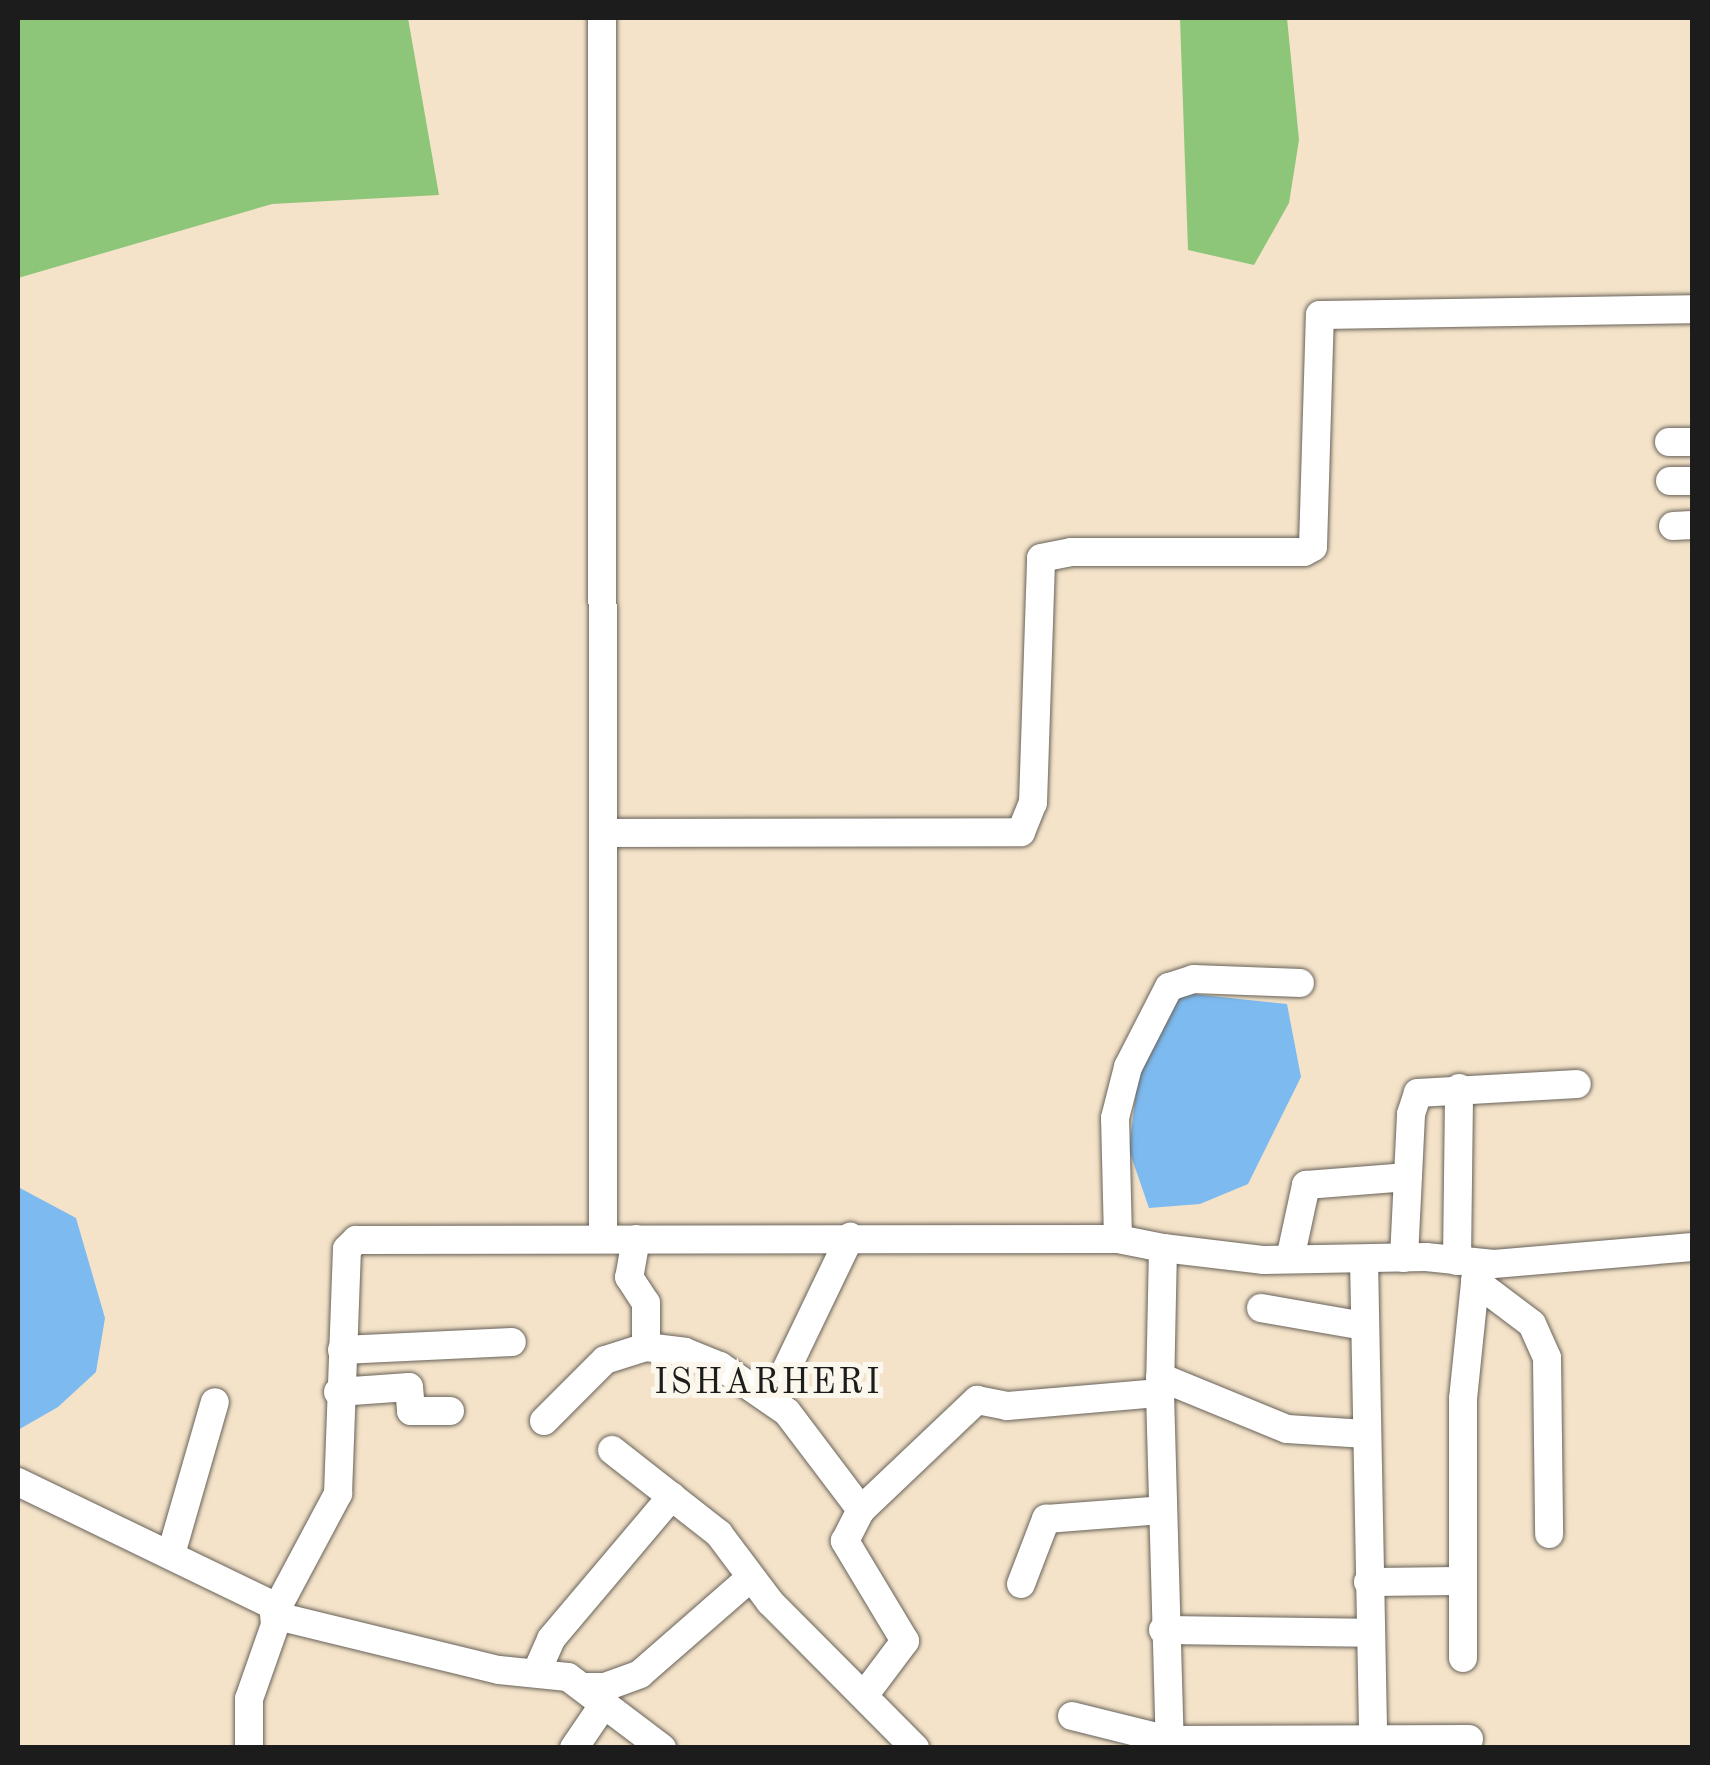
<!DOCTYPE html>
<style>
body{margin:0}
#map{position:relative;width:1710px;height:1765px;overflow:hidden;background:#f4e3c9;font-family:"Old Standard TT",serif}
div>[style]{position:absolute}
.green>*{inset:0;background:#8dc679}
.water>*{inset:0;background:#7dbaf0}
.roads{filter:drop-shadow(0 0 2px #686259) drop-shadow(0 0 2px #686259)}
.minor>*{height:28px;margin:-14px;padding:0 14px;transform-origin:14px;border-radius:14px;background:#fff}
span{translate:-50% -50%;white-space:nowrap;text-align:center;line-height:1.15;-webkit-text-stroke:10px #fbf7ec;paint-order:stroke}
.quarter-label{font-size:35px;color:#1c1c1c;letter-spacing:2.5px}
.frame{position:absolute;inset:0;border:20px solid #1c1c1c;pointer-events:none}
</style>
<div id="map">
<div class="green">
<i style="clip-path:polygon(18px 18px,408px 18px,439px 195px,272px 204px,18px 278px)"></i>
<i style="clip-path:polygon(1180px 18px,1287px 18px,1299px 140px,1289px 203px,1254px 265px,1188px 250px)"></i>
</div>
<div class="water">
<i style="clip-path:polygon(1184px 993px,1287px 1004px,1301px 1077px,1248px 1184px,1200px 1204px,1149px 1208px,1129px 1150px,1138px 1075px,1160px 1024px)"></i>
<i style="clip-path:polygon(18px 1187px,76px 1218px,105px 1318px,96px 1372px,58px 1407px,18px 1430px)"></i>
</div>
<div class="roads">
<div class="minor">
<i style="left:602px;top:18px;width:1221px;rotate:89.95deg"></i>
<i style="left:1669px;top:442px;width:23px"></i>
<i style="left:1670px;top:481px;width:22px"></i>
<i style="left:1673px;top:526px;width:19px;rotate:-3deg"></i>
<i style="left:605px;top:833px;width:416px;rotate:-0.1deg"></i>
<i style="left:1021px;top:832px;width:31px;rotate:-68deg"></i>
<i style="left:1033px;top:803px;width:245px;rotate:-88.1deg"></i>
<i style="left:1041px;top:558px;width:31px;rotate:-11deg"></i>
<i style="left:1071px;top:552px;width:233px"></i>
<i style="left:1304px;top:552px;width:10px;rotate:-29deg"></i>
<i style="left:1313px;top:547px;width:232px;rotate:-88.3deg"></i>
<i style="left:1320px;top:315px;width:372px;rotate:-0.9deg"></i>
<i style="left:636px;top:1239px;width:39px;rotate:100deg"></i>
<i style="left:629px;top:1277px;width:31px;rotate:57deg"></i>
<i style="left:646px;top:1303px;width:44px;rotate:90deg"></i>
<i style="left:1118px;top:1239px;width:121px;rotate:-91.4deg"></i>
<i style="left:1115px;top:1118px;width:53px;rotate:-75.7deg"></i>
<i style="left:1128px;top:1067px;width:90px;rotate:-62.9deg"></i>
<i style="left:1169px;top:987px;width:26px;rotate:-18deg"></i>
<i style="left:1194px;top:979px;width:106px;rotate:2.2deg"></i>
<i style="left:1163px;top:1248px;width:102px;rotate:6.8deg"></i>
<i style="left:1264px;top:1260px;width:162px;rotate:-1.1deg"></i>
<i style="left:1426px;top:1257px;width:68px;rotate:5.9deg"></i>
<i style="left:1494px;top:1264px;width:199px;rotate:-4.9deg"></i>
<i style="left:1404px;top:1258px;width:144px;rotate:-87.2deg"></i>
<i style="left:1411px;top:1114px;width:22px;rotate:-72deg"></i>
<i style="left:1418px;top:1093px;width:159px;rotate:-3.2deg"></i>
<i style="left:1290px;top:1259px;width:76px;rotate:-77.8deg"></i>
<i style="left:1306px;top:1185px;width:102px;rotate:-4.5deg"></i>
<i style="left:1364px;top:1259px;width:481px;rotate:88.9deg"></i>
<i style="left:1457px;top:1261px;width:173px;rotate:-89.3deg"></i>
<i style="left:1475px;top:1281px;width:71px;rotate:37deg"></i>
<i style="left:1532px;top:1324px;width:37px;rotate:66deg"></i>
<i style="left:1547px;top:1358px;width:176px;rotate:89.3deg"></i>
<i style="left:1261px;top:1308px;width:105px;rotate:9.9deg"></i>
<i style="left:342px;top:1350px;width:170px;rotate:-2.7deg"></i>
<i style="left:786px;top:1370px;width:148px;rotate:-64.3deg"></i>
<i style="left:1160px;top:1377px;width:137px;rotate:22.3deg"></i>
<i style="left:1287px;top:1429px;width:79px;rotate:3.6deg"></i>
<i style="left:338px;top:1392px;width:71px;rotate:-4deg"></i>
<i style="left:409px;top:1387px;width:24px;rotate:85deg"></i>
<i style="left:411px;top:1411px;width:39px"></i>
<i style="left:544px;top:1421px;width:86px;rotate:-45deg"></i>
<i style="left:605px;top:1360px;width:43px;rotate:-17.6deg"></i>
<i style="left:646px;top:1347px;width:39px;rotate:7deg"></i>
<i style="left:685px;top:1352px;width:38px;rotate:22deg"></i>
<i style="left:720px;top:1366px;width:81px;rotate:34.5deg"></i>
<i style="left:787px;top:1412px;width:123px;rotate:52.9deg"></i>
<i style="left:612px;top:1450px;width:136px;rotate:38.1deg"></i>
<i style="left:719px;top:1534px;width:85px;rotate:53.1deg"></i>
<i style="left:770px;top:1602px;width:206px;rotate:45.2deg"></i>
<i style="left:18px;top:1482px;width:283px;rotate:25.8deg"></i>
<i style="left:273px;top:1605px;width:20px;rotate:84deg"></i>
<i style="left:275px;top:1625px;width:78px;rotate:109.4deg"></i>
<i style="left:249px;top:1699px;width:49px;rotate:90deg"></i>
<i style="left:171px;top:1554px;width:158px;rotate:-73.9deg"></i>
<i style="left:1368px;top:1582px;width:95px;rotate:-0.6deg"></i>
<i style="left:1021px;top:1584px;width:70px;rotate:-69deg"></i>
<i style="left:1046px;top:1519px;width:116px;rotate:-4.4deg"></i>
<i style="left:276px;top:1610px;width:132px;rotate:-61.9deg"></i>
<i style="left:338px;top:1494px;width:245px;rotate:-87.9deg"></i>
<i style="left:347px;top:1249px;width:13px;rotate:-45deg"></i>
<i style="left:356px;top:1240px;width:762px;rotate:-0.08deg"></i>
<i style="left:1118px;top:1239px;width:46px;rotate:11.3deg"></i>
<i style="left:1163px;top:1248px;width:145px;rotate:91.2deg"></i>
<i style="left:1160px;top:1393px;width:355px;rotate:88.4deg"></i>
<i style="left:277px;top:1616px;width:228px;rotate:13.7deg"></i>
<i style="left:499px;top:1670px;width:69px;rotate:5.8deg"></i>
<i style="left:568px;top:1677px;width:118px;rotate:37.1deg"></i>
<i style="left:1163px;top:1630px;width:206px;rotate:0.8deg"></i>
<i style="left:1463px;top:1658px;width:259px;rotate:-90deg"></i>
<i style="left:1463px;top:1399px;width:136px;rotate:-84.1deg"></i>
<i style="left:537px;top:1671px;width:35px;rotate:-66deg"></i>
<i style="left:551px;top:1639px;width:187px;rotate:-49.8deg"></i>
<i style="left:583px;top:1687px;width:22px"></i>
<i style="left:605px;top:1687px;width:37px;rotate:-20deg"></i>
<i style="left:640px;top:1674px;width:147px;rotate:-41.1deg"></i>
<i style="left:866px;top:1693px;width:65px;rotate:-53.1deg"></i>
<i style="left:905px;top:1641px;width:117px;rotate:-121deg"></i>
<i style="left:845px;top:1541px;width:35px;rotate:-63deg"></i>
<i style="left:861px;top:1510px;width:160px;rotate:-43.5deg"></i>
<i style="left:977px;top:1400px;width:31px;rotate:11deg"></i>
<i style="left:1007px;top:1406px;width:154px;rotate:-4.9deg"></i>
<i style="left:1072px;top:1716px;width:99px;rotate:14deg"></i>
<i style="left:1168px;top:1740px;width:301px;rotate:-0.2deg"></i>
<i style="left:574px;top:1748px;width:53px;rotate:-55.7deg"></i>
</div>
</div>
<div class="quarter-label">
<span style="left:768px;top:1384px">ISHARHERI</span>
</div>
<div class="frame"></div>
</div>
